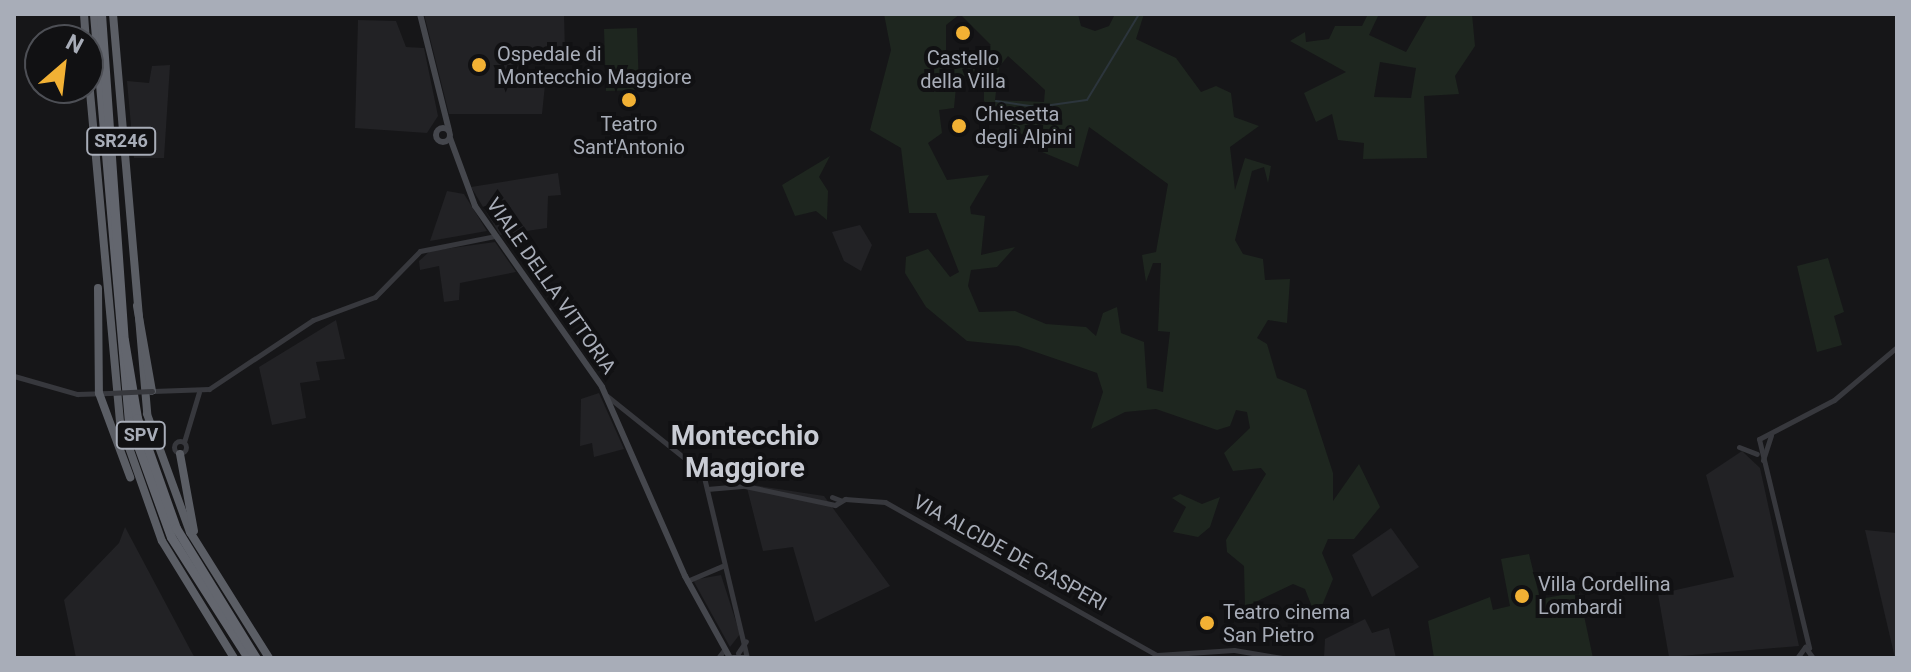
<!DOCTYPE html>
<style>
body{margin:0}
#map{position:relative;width:1911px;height:672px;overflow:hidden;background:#161618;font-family:Roboto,sans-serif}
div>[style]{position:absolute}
.built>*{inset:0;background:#222225}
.green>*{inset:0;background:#1e261f}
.stream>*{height:2px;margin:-1px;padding:0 1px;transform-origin:1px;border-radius:1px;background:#2c353c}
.tertiary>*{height:5px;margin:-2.5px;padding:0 2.5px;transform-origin:2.5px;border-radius:2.5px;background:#37383d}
.tertiary>.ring{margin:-2.5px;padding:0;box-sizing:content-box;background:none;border:5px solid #37383d;border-radius:50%}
.secondary>*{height:6px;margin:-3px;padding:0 3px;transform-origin:3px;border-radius:3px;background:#45474d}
.secondary>.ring{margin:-3px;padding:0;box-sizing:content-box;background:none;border:6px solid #45474d;border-radius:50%}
.trunk>*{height:8px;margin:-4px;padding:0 4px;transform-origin:4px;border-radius:4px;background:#5b5e65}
.motorway>*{height:9px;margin:-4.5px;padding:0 4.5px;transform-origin:4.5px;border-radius:4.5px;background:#63666e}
.tertiary-bridge>*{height:5px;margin:-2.5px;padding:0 2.5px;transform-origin:2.5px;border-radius:2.5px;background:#37383d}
.dots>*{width:22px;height:22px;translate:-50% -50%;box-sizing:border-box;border:4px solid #111113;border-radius:50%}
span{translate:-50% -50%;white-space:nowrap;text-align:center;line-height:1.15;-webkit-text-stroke:8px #111113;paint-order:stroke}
.shield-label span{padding:2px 6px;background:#111113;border:2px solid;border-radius:6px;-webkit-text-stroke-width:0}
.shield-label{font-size:18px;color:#a8adb8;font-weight:700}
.poi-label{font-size:20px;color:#a8adb8}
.left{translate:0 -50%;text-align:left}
.street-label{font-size:20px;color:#a8adb8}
.district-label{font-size:28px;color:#c9ccd4;font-weight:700}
.frame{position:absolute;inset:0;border:16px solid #a8adb8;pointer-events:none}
.north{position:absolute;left:24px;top:24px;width:80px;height:80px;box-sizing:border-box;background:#111113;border:2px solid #4d4f55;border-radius:50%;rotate:28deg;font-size:22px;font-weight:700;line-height:32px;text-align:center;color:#a8adb8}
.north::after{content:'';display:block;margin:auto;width:28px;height:36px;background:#f2b134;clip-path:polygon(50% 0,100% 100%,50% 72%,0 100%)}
</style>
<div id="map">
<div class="built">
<i style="clip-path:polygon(424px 14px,564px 14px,565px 52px,521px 57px,523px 75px,546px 75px,542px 114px,449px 114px)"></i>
<i style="clip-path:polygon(358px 20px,396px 21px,406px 47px,424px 48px,438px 116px,427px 133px,355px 128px)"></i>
<i style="clip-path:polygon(170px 65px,164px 158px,134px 158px,127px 81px,149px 83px,152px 66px)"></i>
<i style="clip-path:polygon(558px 173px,561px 195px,548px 196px,547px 228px,500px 235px,471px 187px)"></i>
<i style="clip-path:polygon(447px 191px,464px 194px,487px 231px,430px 241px)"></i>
<i style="clip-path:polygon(860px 225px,872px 245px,861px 271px,844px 261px,832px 232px)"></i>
<i style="clip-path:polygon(495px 242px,516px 272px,460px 283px,459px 300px,444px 302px,439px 266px,420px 270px,419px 261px,430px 251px)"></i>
<i style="clip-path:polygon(336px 320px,345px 359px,316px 362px,320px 380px,300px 383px,306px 418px,272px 425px,259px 367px)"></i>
<i style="clip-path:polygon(599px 393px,624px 449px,594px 457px,592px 443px,580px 446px,581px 399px)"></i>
<i style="clip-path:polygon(1742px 451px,1760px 468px,1799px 646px,1669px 657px,1658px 594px,1734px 577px,1706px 475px)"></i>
<i style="clip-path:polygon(746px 484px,824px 496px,890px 586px,815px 622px,793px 547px,763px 551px)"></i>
<i style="clip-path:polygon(125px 527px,191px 651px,195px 658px,76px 658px,64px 600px,119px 543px)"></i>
<i style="clip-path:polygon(1391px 528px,1419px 567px,1372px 597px,1352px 555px)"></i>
<i style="clip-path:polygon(1865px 530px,1897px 533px,1897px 658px,1895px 658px)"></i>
<i style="clip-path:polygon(721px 575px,740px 634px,730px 647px,693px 580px)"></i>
<i style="clip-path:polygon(1365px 619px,1372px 633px,1389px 628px,1396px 658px,1324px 658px,1325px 639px)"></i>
</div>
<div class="green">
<i style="clip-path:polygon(evenodd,884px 14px,1078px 14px,1081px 26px,1095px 31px,1109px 26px,1115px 14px,1144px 14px,1136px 39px,1176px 58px,1201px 92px,1216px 86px,1231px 93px,1234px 117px,1259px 126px,1230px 147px,1235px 190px,1245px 158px,1271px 166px,1268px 183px,1264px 167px,1252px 171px,1235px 240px,1243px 254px,1263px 259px,1265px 280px,1290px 279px,1287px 323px,1268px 320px,1257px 338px,1267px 344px,1277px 378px,1306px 390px,1333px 473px,1333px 501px,1359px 464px,1380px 507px,1354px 539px,1328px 539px,1322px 553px,1333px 579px,1321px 608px,1314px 612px,1305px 589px,1293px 584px,1245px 607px,1244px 566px,1227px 552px,1226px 540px,1266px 474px,1261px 468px,1233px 471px,1224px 453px,1250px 428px,1247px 412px,1236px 410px,1230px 426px,1217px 430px,1156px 409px,1125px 412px,1091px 429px,1103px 392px,1097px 373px,1018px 346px,967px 341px,926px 307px,905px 273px,906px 257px,928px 249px,950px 277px,959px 272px,936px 213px,909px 213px,901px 148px,870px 130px,891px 50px,884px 14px,960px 14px,991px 45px,966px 60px,946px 60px,946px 25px,960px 14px,884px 14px,1008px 56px,1045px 90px,1044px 102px,995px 100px,999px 67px,1008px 56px,884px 14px,957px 76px,984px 77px,984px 101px,1042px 152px,1078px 167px,1089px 127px,1168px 184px,1156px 252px,1142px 255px,1146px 282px,1153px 263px,1161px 263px,1158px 331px,1170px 332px,1163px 392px,1147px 388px,1144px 342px,1121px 333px,1117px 307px,1103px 313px,1096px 336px,1086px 327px,1046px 324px,1015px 311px,979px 312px,968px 286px,971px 270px,997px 267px,1015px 247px,981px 255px,985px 216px,971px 214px,970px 207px,989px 175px,947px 180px,928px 143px,942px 133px,939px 110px,954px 108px,957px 76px)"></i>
<i style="clip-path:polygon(evenodd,1368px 14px,1379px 14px,1369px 35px,1406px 52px,1428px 14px,1472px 14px,1475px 46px,1455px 76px,1459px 94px,1424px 96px,1427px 158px,1363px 159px,1364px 143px,1338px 140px,1332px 114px,1316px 122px,1304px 93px,1346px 72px,1290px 41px,1305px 32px,1306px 42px,1329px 39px,1335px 26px,1362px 26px,1368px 14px,1380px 62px,1416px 68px,1411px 98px,1374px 97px,1380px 62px)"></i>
<i style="clip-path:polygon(637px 28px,639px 90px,606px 91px,604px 29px)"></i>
<i style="clip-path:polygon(830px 156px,819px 177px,828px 191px,827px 220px,816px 211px,795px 216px,782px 185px)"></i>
<i style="clip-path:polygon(1828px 258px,1844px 312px,1834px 316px,1842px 345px,1817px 352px,1797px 266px)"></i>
<i style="clip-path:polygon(1180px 494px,1202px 504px,1220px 497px,1210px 527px,1198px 537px,1173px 532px,1186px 507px,1172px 498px)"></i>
<i style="clip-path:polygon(1529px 554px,1540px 599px,1579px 592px,1593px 658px,1434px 658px,1428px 621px,1490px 597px,1493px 610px,1510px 606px,1501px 559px)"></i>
</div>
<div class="stream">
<i style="left:996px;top:101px;width:41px;rotate:8.3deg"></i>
<i style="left:1037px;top:107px;width:50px;rotate:-8deg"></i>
<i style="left:1087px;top:100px;width:100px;rotate:-58.8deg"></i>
</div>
<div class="tertiary">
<i style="left:14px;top:376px;width:66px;rotate:15.9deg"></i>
<i style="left:77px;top:394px;width:32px;rotate:-2deg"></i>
<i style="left:153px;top:391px;width:56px;rotate:-2deg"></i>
<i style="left:209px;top:389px;width:125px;rotate:-33.6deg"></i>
<i style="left:313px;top:320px;width:66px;rotate:-20.4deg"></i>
<i style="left:375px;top:297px;width:64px;rotate:-45.6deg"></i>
<i style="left:420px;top:251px;width:76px;rotate:-11.3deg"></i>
<i style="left:607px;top:396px;width:123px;rotate:38.7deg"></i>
<i style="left:703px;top:473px;width:190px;rotate:76.6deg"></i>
<i style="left:1759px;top:439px;width:215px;rotate:76.5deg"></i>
<i style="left:1759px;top:439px;width:85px;rotate:-27.5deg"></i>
<i style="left:1834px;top:400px;width:82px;rotate:-40.1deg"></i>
<i class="ring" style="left:174px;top:441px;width:7px;height:7px"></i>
<i style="left:184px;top:442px;width:52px;rotate:-73.3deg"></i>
<i style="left:1739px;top:447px;width:19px;rotate:21deg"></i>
<i style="left:1763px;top:460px;width:26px;rotate:-72deg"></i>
<i style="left:707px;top:489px;width:38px;rotate:-5deg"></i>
<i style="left:745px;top:486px;width:92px;rotate:11.9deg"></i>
<i style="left:835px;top:505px;width:12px;rotate:-31deg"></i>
<i style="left:845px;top:499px;width:40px;rotate:4.3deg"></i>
<i style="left:885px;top:502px;width:312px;rotate:29.4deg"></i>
<i style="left:1157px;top:655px;width:77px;rotate:-3.7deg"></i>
<i style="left:1234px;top:650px;width:49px;rotate:9.5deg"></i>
<i style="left:832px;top:497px;width:9px;rotate:21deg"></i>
<i style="left:687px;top:581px;width:38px;rotate:-23deg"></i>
<i style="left:738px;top:653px;width:14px;rotate:-56deg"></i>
<i style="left:718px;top:658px;width:10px;rotate:-53deg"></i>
<i style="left:1728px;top:658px;width:56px"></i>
<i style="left:1797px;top:658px;width:14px;rotate:-54deg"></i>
<i style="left:1805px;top:647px;width:14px;rotate:54deg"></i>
</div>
<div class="secondary">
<i style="left:420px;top:14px;width:120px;rotate:76deg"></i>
<i class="ring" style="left:436px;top:128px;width:8px;height:8px"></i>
<i style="left:450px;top:138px;width:72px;rotate:69.8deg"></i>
<i style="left:475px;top:206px;width:221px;rotate:54.9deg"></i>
<i style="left:602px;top:387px;width:206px;rotate:66.3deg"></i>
<i style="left:685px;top:576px;width:94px;rotate:61.2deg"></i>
<i style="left:733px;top:658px;width:14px"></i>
</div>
<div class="trunk">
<i style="left:84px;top:14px;width:26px;rotate:86deg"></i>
<i style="left:113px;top:14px;width:401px;rotate:85.1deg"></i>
<i style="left:147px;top:414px;width:126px;rotate:70deg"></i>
<i style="left:190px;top:532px;width:149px;rotate:57.9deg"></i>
<i style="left:88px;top:70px;width:353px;rotate:84.8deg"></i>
<i style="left:120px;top:422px;width:126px;rotate:70.6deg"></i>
<i style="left:162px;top:541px;width:137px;rotate:58.4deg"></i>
<i style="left:98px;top:288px;width:105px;rotate:89.5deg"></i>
<i style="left:99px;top:393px;width:90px;rotate:69.7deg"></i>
<i style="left:137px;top:306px;width:86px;rotate:80deg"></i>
<i style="left:180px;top:454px;width:78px;rotate:79.7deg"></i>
</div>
<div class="motorway">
<i style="left:94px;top:14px;width:409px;rotate:85.1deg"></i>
<i style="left:129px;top:421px;width:123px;rotate:70.1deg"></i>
<i style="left:171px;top:537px;width:143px;rotate:57.5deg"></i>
<i style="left:101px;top:14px;width:327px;rotate:86deg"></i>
<i style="left:124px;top:340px;width:79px;rotate:80.5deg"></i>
<i style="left:137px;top:418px;width:117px;rotate:70.5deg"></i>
<i style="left:176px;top:528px;width:153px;rotate:58.4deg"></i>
</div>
<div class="tertiary-bridge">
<i style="left:109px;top:393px;width:43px;rotate:-2.7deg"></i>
</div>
<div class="dots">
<i style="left:963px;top:33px;background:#f2b134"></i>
<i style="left:479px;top:65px;background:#f2b134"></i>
<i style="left:629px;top:100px;background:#f2b134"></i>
<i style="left:959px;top:126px;background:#f2b134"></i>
<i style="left:1522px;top:596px;background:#f2b134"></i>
<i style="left:1207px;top:623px;background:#f2b134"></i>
</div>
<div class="shield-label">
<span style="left:121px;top:141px">SR246</span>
<span style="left:141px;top:435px">SPV</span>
</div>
<div class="poi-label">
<span class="left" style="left:497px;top:66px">Ospedale di<br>Montecchio Maggiore</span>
<span style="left:963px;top:70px">Castello<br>della Villa</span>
<span class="left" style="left:975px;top:126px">Chiesetta<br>degli Alpini</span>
<span style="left:629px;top:136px">Teatro<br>Sant'Antonio</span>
<span class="left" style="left:1538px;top:596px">Villa Cordellina<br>Lombardi</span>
<span class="left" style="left:1223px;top:624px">Teatro cinema<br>San Pietro</span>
</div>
<div class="street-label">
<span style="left:551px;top:286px;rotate:55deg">VIALE DELLA VITTORIA</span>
<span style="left:1010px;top:553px;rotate:29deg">VIA ALCIDE DE GASPERI</span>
</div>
<div class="district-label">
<span style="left:745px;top:452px">Montecchio<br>Maggiore</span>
</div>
<div class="frame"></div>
<div class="north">N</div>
</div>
